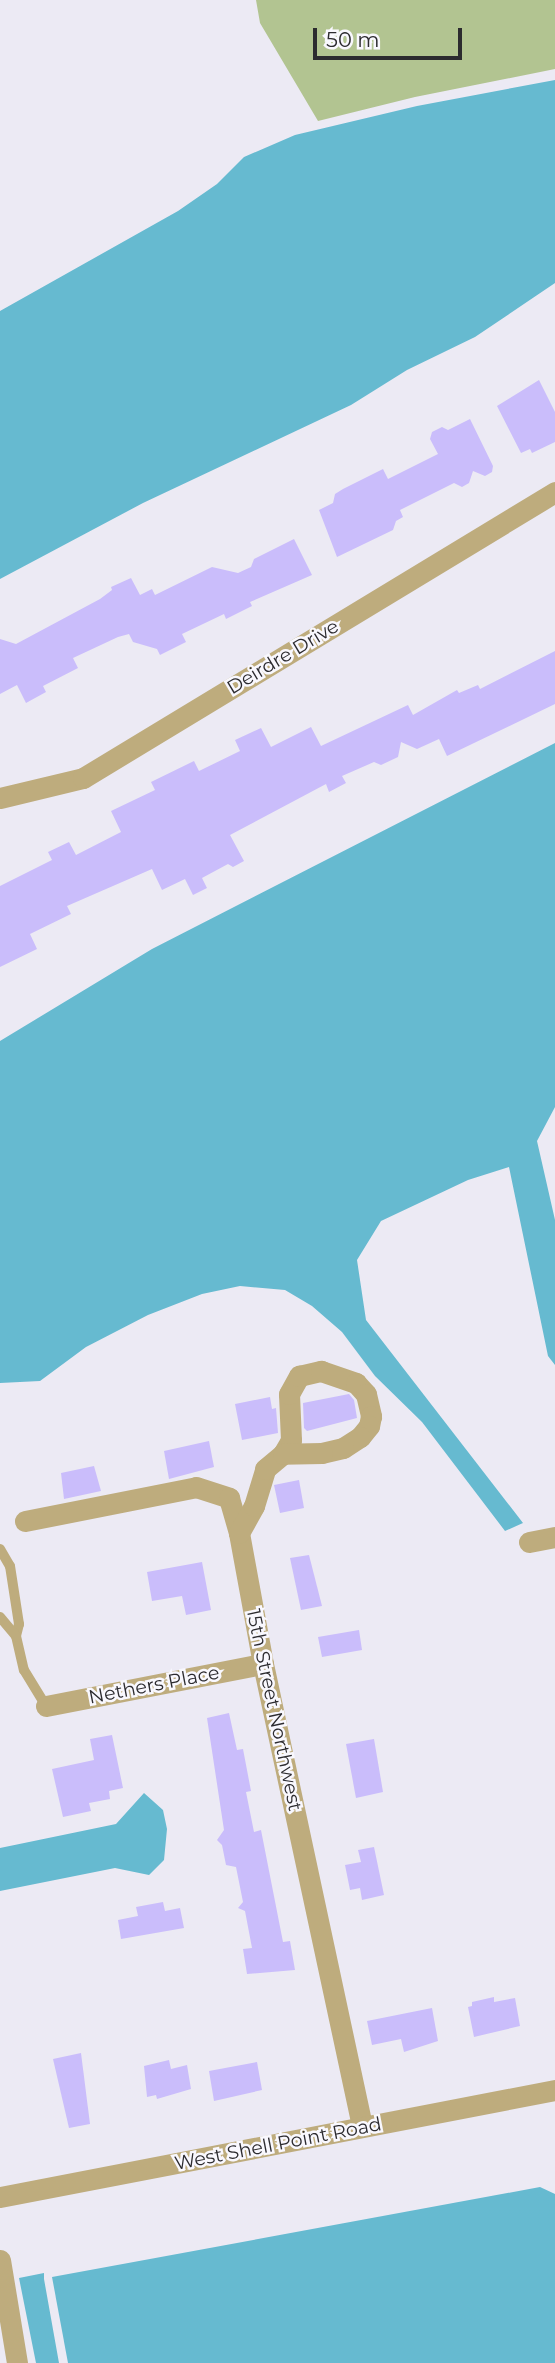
<!DOCTYPE html>
<style>
body{margin:0}
#map{position:relative;width:555px;height:2363px;overflow:hidden;background:#eceaf4;font-family:Montserrat,sans-serif}
div>[style]{position:absolute}
.green>*{inset:0;background:#b2c491}
.water>*{inset:0;background:#66bad0}
.building>*{inset:0;background:#cabdfb}
.service>*{height:10px;margin:-5px;padding:0 5px;transform-origin:5px;border-radius:5px;background:#beac7d}
.minor>*{height:21px;margin:-10.5px;padding:0 10.5px;transform-origin:10.5px;border-radius:10.5px;background:#beac7d}
.tertiary>*{height:21px;margin:-10.5px;padding:0 10.5px;transform-origin:10.5px;border-radius:10.5px;background:#beac7d}
span{translate:-50% -50%;white-space:nowrap;text-align:center;line-height:1.15;-webkit-text-stroke:5px #f9f8fe;paint-order:stroke}
.street-label{font-size:19px;color:#2c2b2f}
.scale{position:absolute;left:313px;top:28px;width:149px;height:32px;box-sizing:border-box;border:4px solid #2c2b2f;border-top:0;padding-left:9px;font-size:21px;line-height:24px;white-space:nowrap;color:#2c2b2f;-webkit-text-stroke:5px #f9f8fe;paint-order:stroke}
</style>
<div id="map">
<div class="green">
<i style="clip-path:polygon(256px 0,555px 0,555px 69px,415px 97px,318px 121px,260px 23px)"></i>
</div>
<div class="water">
<i style="clip-path:polygon(555px 80px,555px 283px,475px 337px,407px 370px,351px 405px,143px 503px,0 579px,0 311px,178px 211px,217px 184px,244px 157px,295px 135px,417px 106px)"></i>
<i style="clip-path:polygon(555px 743px,555px 1107px,537px 1141px,555px 1220px,555px 1365px,548px 1356px,509px 1167px,468px 1180px,381px 1221px,357px 1260px,366px 1320px,523px 1523px,505px 1531px,422px 1422px,375px 1376px,342px 1332px,312px 1306px,285px 1290px,240px 1286px,202px 1294px,148px 1315px,86px 1347px,40px 1381px,0 1383px,0 1041px,152px 949px)"></i>
<i style="clip-path:polygon(144px 1793px,163px 1810px,167px 1829px,164px 1860px,149px 1875px,115px 1868px,0 1891px,0 1848px,116px 1824px)"></i>
<i style="clip-path:polygon(540px 2187px,555px 2194px,555px 2363px,68px 2363px,52px 2277px)"></i>
<i style="clip-path:polygon(44px 2273px,44px 2279px,59px 2363px,36px 2363px,19px 2278px)"></i>
</div>
<div class="building">
<i style="clip-path:polygon(539px 380px,555px 412px,555px 442px,532px 453px,530px 449px,521px 453px,497px 406px)"></i>
<i style="clip-path:polygon(470px 419px,493px 466px,492px 472px,485px 476px,473px 471px,469px 483px,462px 487px,454px 483px,400px 510px,403px 517px,396px 521px,393px 530px,337px 557px,319px 510px,333px 503px,335px 494px,343px 489px,383px 469px,388px 479px,438px 454px,430px 439px,432px 432px,442px 427px,448px 430px)"></i>
<i style="clip-path:polygon(294px 539px,312px 575px,250px 602px,252px 606px,226px 619px,224px 614px,182px 634px,186px 642px,160px 655px,157px 649px,133px 642px,129px 634px,118px 637px,73px 658px,78px 668px,43px 686px,46px 692px,26px 703px,17px 685px,0 694px,0 639px,16px 644px,100px 599px,112px 590px,111px 587px,131px 578px,140px 595px,152px 589px,155px 595px,212px 567px,238px 573px,251px 567px,254px 559px)"></i>
<i style="clip-path:polygon(555px 651px,555px 704px,447px 756px,439px 739px,417px 749px,401px 742px,398px 757px,381px 765px,374px 762px,342px 776px,346px 783px,329px 792px,326px 784px,230px 835px,244px 861px,233px 867px,228px 864px,202px 878px,207px 888px,193px 895px,185px 879px,162px 890px,152px 869px,67px 906px,71px 914px,30px 934px,37px 949px,0 967px,0 886px,52px 860px,48px 852px,69px 842px,76px 855px,121px 832px,111px 811px,155px 790px,151px 782px,194px 761px,199px 771px,240px 751px,235px 740px,261px 728px,271px 747px,311px 727px,321px 746px,408px 705px,413px 715px,457px 690px,459px 693px,478px 685px,480px 689px)"></i>
<i style="clip-path:polygon(349px 1394px,354px 1400px,357px 1418px,307px 1431px,304px 1428px,303px 1403px)"></i>
<i style="clip-path:polygon(270px 1397px,272px 1409px,276px 1408px,278px 1433px,242px 1440px,235px 1404px)"></i>
<i style="clip-path:polygon(209px 1441px,214px 1467px,169px 1479px,164px 1451px)"></i>
<i style="clip-path:polygon(94px 1466px,101px 1491px,64px 1499px,61px 1473px)"></i>
<i style="clip-path:polygon(299px 1480px,304px 1508px,280px 1513px,274px 1485px)"></i>
<i style="clip-path:polygon(309px 1555px,322px 1606px,301px 1610px,290px 1558px)"></i>
<i style="clip-path:polygon(202px 1562px,211px 1610px,186px 1615px,182px 1596px,152px 1601px,147px 1572px)"></i>
<i style="clip-path:polygon(359px 1630px,362px 1650px,322px 1657px,318px 1637px)"></i>
<i style="clip-path:polygon(229px 1713px,237px 1750px,243px 1749px,251px 1791px,246px 1792px,254px 1832px,261px 1830px,283px 1942px,290px 1941px,295px 1970px,247px 1974px,243px 1949px,252px 1948px,245px 1911px,238px 1908px,243px 1902px,236px 1867px,226px 1865px,222px 1845px,217px 1840px,224px 1830px,207px 1718px)"></i>
<i style="clip-path:polygon(112px 1735px,123px 1788px,109px 1791px,110px 1799px,89px 1803px,91px 1811px,63px 1817px,52px 1769px,94px 1760px,90px 1739px)"></i>
<i style="clip-path:polygon(374px 1739px,383px 1792px,356px 1798px,346px 1744px)"></i>
<i style="clip-path:polygon(374px 1847px,384px 1895px,362px 1900px,360px 1888px,350px 1890px,345px 1865px,361px 1862px,358px 1850px)"></i>
<i style="clip-path:polygon(163px 1902px,165px 1911px,180px 1908px,184px 1928px,121px 1939px,118px 1920px,138px 1916px,136px 1907px)"></i>
<i style="clip-path:polygon(494px 1997px,494px 2002px,515px 1998px,520px 2026px,474px 2037px,468px 2007px,472px 2006px,472px 2002px)"></i>
<i style="clip-path:polygon(432px 2008px,438px 2041px,404px 2052px,401px 2039px,372px 2045px,367px 2021px)"></i>
<i style="clip-path:polygon(81px 2053px,90px 2124px,69px 2128px,53px 2059px)"></i>
<i style="clip-path:polygon(169px 2060px,171px 2069px,187px 2065px,191px 2089px,157px 2099px,156px 2095px,147px 2097px,144px 2066px)"></i>
<i style="clip-path:polygon(257px 2062px,262px 2090px,214px 2101px,209px 2071px)"></i>
</div>
<div class="service">
<i style="left:0;top:1549px;width:20px;rotate:60deg"></i>
<i style="left:10px;top:1566px;width:59px;rotate:81.2deg"></i>
<i style="left:19px;top:1624px;width:12px;rotate:104deg"></i>
<i style="left:16px;top:1636px;width:35px;rotate:77deg"></i>
<i style="left:24px;top:1670px;width:42px;rotate:58.6deg"></i>
<i style="left:0;top:1617px;width:25px;rotate:50deg"></i>
</div>
<div class="minor">
<i style="left:0;top:798px;width:85px;rotate:-13.5deg"></i>
<i style="left:83px;top:778px;width:552px;rotate:-31.21deg"></i>
<i style="left:25px;top:1521px;width:174px;rotate:-11.2deg"></i>
<i style="left:196px;top:1487px;width:35px;rotate:18deg"></i>
<i style="left:229px;top:1498px;width:36px;rotate:74deg"></i>
<i style="left:239px;top:1533px;width:133px;rotate:79.6deg"></i>
<i style="left:263px;top:1664px;width:473px;rotate:77.9deg"></i>
<i style="left:239px;top:1533px;width:31px;rotate:-61deg"></i>
<i style="left:254px;top:1506px;width:39px;rotate:-73deg"></i>
<i style="left:265px;top:1469px;width:23px;rotate:-40deg"></i>
<i style="left:283px;top:1454px;width:16px;rotate:-60deg"></i>
<i style="left:291px;top:1440px;width:46px;rotate:-92.5deg"></i>
<i style="left:289px;top:1394px;width:21px;rotate:-61deg"></i>
<i style="left:299px;top:1376px;width:23px;rotate:-13deg"></i>
<i style="left:321px;top:1371px;width:37px;rotate:19deg"></i>
<i style="left:356px;top:1383px;width:15px;rotate:48deg"></i>
<i style="left:366px;top:1394px;width:23px;rotate:77deg"></i>
<i style="left:371px;top:1416px;width:10px;rotate:101deg"></i>
<i style="left:369px;top:1426px;width:14px;rotate:129deg"></i>
<i style="left:360px;top:1437px;width:20px;rotate:147deg"></i>
<i style="left:343px;top:1448px;width:22px;rotate:167deg"></i>
<i style="left:322px;top:1453px;width:39px;rotate:179deg"></i>
<i style="left:529px;top:1542px;width:26px;rotate:-11deg"></i>
<i style="left:46px;top:1706px;width:221px;rotate:-11deg"></i>
<i style="left:0;top:2260px;width:104px;rotate:80.6deg"></i>
</div>
<div class="tertiary">
<i style="left:0;top:2197px;width:565px;rotate:-10.91deg"></i>
</div>
<div class="street-label">
<span style="left:283px;top:657px;rotate:-31deg">Deirdre Drive</span>
<span style="left:154px;top:1685px;rotate:-11deg">Nethers Place</span>
<span style="left:274px;top:1710px;rotate:78deg">15th Street Northwest</span>
<span style="left:278px;top:2144px;rotate:-11deg">West Shell Point Road</span>
</div>
<div class="scale">50 m</div>
</div>
